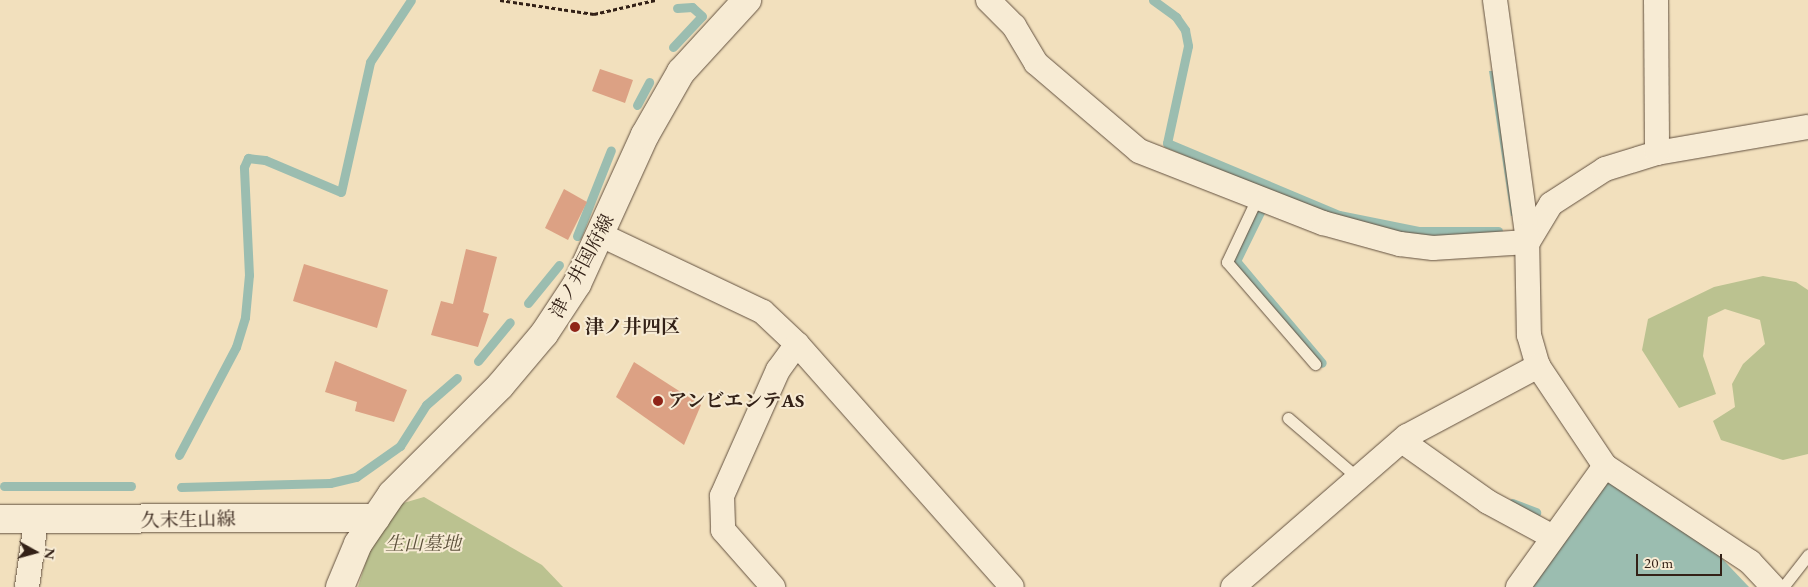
<!DOCTYPE html>
<meta charset="utf-8">
<style>
body{margin:0}
#map{position:relative;width:1808px;height:587px;overflow:hidden;background:#f2e0bd;font-family:"EB Garamond","Noto Serif JP",serif}
div>[style]{position:absolute}
.green>*{inset:0;background:#bbc290}
.water>*{inset:0;background:#9bbdb0}
.stream>*{height:9px;margin:-4.5px;padding:0 4.5px;transform-origin:4.5px;border-radius:4.5px;background:#9bbdb0}
.building>*{inset:0;background:#dca184}
.path>*{height:3px;margin-top:-1.5px;transform-origin:0;background:repeating-linear-gradient(90deg,#332117 0 4px,transparent 0 6.5px)}
.roads{filter:drop-shadow(0 0 1px #635140) drop-shadow(0 0 1px #635140)}
.service>*{height:11px;margin:-5.5px;padding:0 5.5px;transform-origin:5.5px;border-radius:5.5px;background:#f7ebd4}
.minor>*{height:24px;margin:-12px;padding:0 12px;transform-origin:12px;border-radius:12px;background:#f7ebd4}
.tertiary>*{height:28px;margin:-14px;padding:0 14px;transform-origin:14px;border-radius:14px;background:#f7ebd4}
.secondary>*{height:28px;margin:-14px;padding:0 14px;transform-origin:14px;border-radius:14px;background:#f7ebd4}
.dots>*{width:14px;height:14px;translate:-50% -50%;box-sizing:border-box;border:2px solid #f7ebd4;border-radius:50%}
span{translate:-50% -50%;white-space:nowrap;text-align:center;line-height:1.15;-webkit-text-stroke:4px #f7ebd4;paint-order:stroke}
.street-label{font-size:19px;color:#332117}
.poi-label{font-size:19px;color:#332117;font-weight:700}
.left{translate:0 -50%;text-align:left}
.park-label{font-size:19px;color:#5c513b;font-style:italic}
.north{position:absolute;left:10px;top:527px;width:50px;height:50px;-webkit-text-stroke:4px #f7ebd4;paint-order:stroke;rotate:97deg;font-size:14px;font-weight:700;line-height:20px;text-align:center;color:#332117}
.north::after{content:'';display:block;margin:auto;width:18px;height:22px;background:#332117;clip-path:polygon(50% 0,100% 100%,50% 72%,0 100%)}
.scale{position:absolute;left:1636px;top:554px;width:86px;height:22px;box-sizing:border-box;border:2px solid #332117;border-top:0;padding-left:6px;font-size:15px;line-height:18px;white-space:nowrap;color:#332117;-webkit-text-stroke:4px #f7ebd4;paint-order:stroke}
</style>
<div id="map">
<div class="green">
<i style="clip-path:polygon(1763px 276px,1796px 282px,1808px 290px,1808px 454px,1783px 460px,1721px 440px,1713px 421px,1735px 407px,1732px 384px,1743px 364px,1765px 344px,1760px 320px,1725px 309px,1708px 317px,1703px 356px,1716px 394px,1679px 408px,1642px 350px,1648px 319px,1714px 287px)"></i>
<i style="clip-path:polygon(424px 497px,542px 565px,563px 587px,358px 587px,368px 555px,400px 504px)"></i>
</div>
<div class="water">
<i style="clip-path:polygon(1489px 71px,1494px 71px,1515px 215px,1511px 216px)"></i>
<i style="clip-path:polygon(1610px 475px,1710px 546px,1749px 587px,1525px 587px)"></i>
</div>
<div class="stream">
<i style="left:1153px;top:0;width:29px;rotate:36deg"></i>
<i style="left:1176px;top:17px;width:16px;rotate:55deg"></i>
<i style="left:1185px;top:30px;width:16px;rotate:79deg"></i>
<i style="left:1188px;top:46px;width:99px;rotate:102.2deg"></i>
<i style="left:1167px;top:143px;width:186px;rotate:22.7deg"></i>
<i style="left:1339px;top:215px;width:81px;rotate:11.4deg"></i>
<i style="left:1418px;top:231px;width:80px"></i>
<i style="left:673px;top:47px;width:42px;rotate:-46.9deg"></i>
<i style="left:702px;top:16px;width:13px;rotate:-138deg"></i>
<i style="left:692px;top:7px;width:15px;rotate:176deg"></i>
<i style="left:637px;top:105px;width:26px;rotate:-62deg"></i>
<i style="left:1261px;top:210px;width:57px;rotate:116.1deg"></i>
<i style="left:1236px;top:261px;width:133px;rotate:49.9deg"></i>
<i style="left:577px;top:236px;width:92px;rotate:-68.4deg"></i>
<i style="left:528px;top:303px;width:49px;rotate:-50.8deg"></i>
<i style="left:478px;top:361px;width:50px;rotate:-50.6deg"></i>
<i style="left:179px;top:455px;width:122px;rotate:-62.2deg"></i>
<i style="left:236px;top:347px;width:31px;rotate:-73deg"></i>
<i style="left:245px;top:317px;width:42px;rotate:-84.6deg"></i>
<i style="left:249px;top:275px;width:108px;rotate:-92.7deg"></i>
<i style="left:244px;top:167px;width:10px;rotate:-66deg"></i>
<i style="left:248px;top:158px;width:17px;rotate:7deg"></i>
<i style="left:265px;top:160px;width:82px;rotate:22.8deg"></i>
<i style="left:341px;top:192px;width:133px;rotate:-77.4deg"></i>
<i style="left:370px;top:62px;width:74px;rotate:-56.5deg"></i>
<i style="left:4px;top:486px;width:127px"></i>
<i style="left:181px;top:487px;width:149px;rotate:-1.5deg"></i>
<i style="left:330px;top:483px;width:27px;rotate:-13deg"></i>
<i style="left:356px;top:477px;width:54px;rotate:-35.2deg"></i>
<i style="left:400px;top:446px;width:49px;rotate:-57.6deg"></i>
<i style="left:426px;top:405px;width:41px;rotate:-41.1deg"></i>
<i style="left:1512px;top:503px;width:26px;rotate:21deg"></i>
</div>
<div class="building">
<i style="clip-path:polygon(600px 69px,633px 80px,625px 103px,592px 91px)"></i>
<i style="clip-path:polygon(564px 189px,587px 202px,568px 240px,545px 228px)"></i>
<i style="clip-path:polygon(466px 249px,497px 257px,483px 312px,489px 314px,478px 347px,431px 335px,441px 301px,453px 304px)"></i>
<i style="clip-path:polygon(304px 264px,388px 290px,377px 328px,293px 301px)"></i>
<i style="clip-path:polygon(335px 361px,407px 390px,394px 422px,355px 411px,357px 402px,325px 392px)"></i>
<i style="clip-path:polygon(634px 362px,701px 405px,684px 445px,616px 397px)"></i>
</div>
<div class="path">
<i style="left:500px;top:0;width:95px;rotate:8.5deg"></i>
<i style="left:594px;top:14px;width:63px;rotate:-12.9deg"></i>
</div>
<div class="roads">
<div class="service">
<i style="left:1258px;top:196px;width:73px;rotate:115.2deg"></i>
<i style="left:1227px;top:262px;width:135px;rotate:49.2deg"></i>
<i style="left:1288px;top:418px;width:92px;rotate:40.6deg"></i>
<i style="left:1783px;top:587px;width:41px;rotate:-52deg"></i>
</div>
<div class="minor">
<i style="left:988px;top:0;width:37px;rotate:45deg"></i>
<i style="left:1014px;top:26px;width:43px;rotate:59.3deg"></i>
<i style="left:1036px;top:63px;width:135px;rotate:40.5deg"></i>
<i style="left:1139px;top:151px;width:198px;rotate:21.4deg"></i>
<i style="left:1323px;top:223px;width:80px;rotate:15.3deg"></i>
<i style="left:1400px;top:244px;width:33px;rotate:7deg"></i>
<i style="left:1433px;top:248px;width:95px;rotate:-3.6deg"></i>
<i style="left:1528px;top:242px;width:44px;rotate:-58.8deg"></i>
<i style="left:1551px;top:204px;width:64px;rotate:-32.9deg"></i>
<i style="left:1605px;top:169px;width:54px;rotate:-17.1deg"></i>
<i style="left:1657px;top:153px;width:153px;rotate:-9.8deg"></i>
<i style="left:1495px;top:0;width:237px;rotate:82.2deg"></i>
<i style="left:1527px;top:235px;width:100px;rotate:88.9deg"></i>
<i style="left:1529px;top:335px;width:32px;rotate:74deg"></i>
<i style="left:1538px;top:366px;width:120px;rotate:56.2deg"></i>
<i style="left:1605px;top:466px;width:174px;rotate:33.5deg"></i>
<i style="left:1750px;top:562px;width:34px;rotate:47deg"></i>
<i style="left:1656px;top:0;width:153px;rotate:89.6deg"></i>
<i style="left:601px;top:235px;width:179px;rotate:25.4deg"></i>
<i style="left:763px;top:312px;width:47px;rotate:43.3deg"></i>
<i style="left:797px;top:344px;width:32px;rotate:126deg"></i>
<i style="left:778px;top:370px;width:138px;rotate:114deg"></i>
<i style="left:722px;top:496px;width:34px;rotate:88deg"></i>
<i style="left:723px;top:530px;width:76px;rotate:48.7deg"></i>
<i style="left:797px;top:344px;width:324px;rotate:48.5deg"></i>
<i style="left:1402px;top:441px;width:105px;rotate:35.3deg"></i>
<i style="left:1488px;top:502px;width:74px;rotate:28.3deg"></i>
<i style="left:27px;top:587px;width:67px;rotate:-82.2deg"></i>
<i style="left:1233px;top:587px;width:230px;rotate:-41deg"></i>
<i style="left:1407px;top:436px;width:149px;rotate:-28.1deg"></i>
<i style="left:1518px;top:587px;width:149px;rotate:-54.3deg"></i>
</div>
<div class="tertiary">
<i style="left:0;top:519px;width:376px;rotate:-0.2deg"></i>
</div>
<div class="secondary">
<i style="left:340px;top:587px;width:47px;rotate:-67.3deg"></i>
<i style="left:358px;top:544px;width:60px;rotate:-55.8deg"></i>
<i style="left:392px;top:494px;width:153px;rotate:-45deg"></i>
<i style="left:500px;top:386px;width:68px;rotate:-49.8deg"></i>
<i style="left:544px;top:334px;width:60px;rotate:-56.6deg"></i>
<i style="left:577px;top:284px;width:164px;rotate:-65.5deg"></i>
<i style="left:645px;top:135px;width:73px;rotate:-60.3deg"></i>
<i style="left:681px;top:72px;width:98px;rotate:-47.5deg"></i>
</div>
</div>
<div class="dots">
<i style="left:575px;top:327px;background:#8f2418"></i>
<i style="left:658px;top:401px;background:#8f2418"></i>
</div>
<div class="street-label">
<span style="left:582px;top:266px;rotate:-62deg">津ノ井国府線</span>
<span style="left:188px;top:520px;rotate:-1deg">久末生山線</span>
</div>
<div class="poi-label">
<span class="left" style="left:585px;top:327px">津ノ井四区</span>
<span class="left" style="left:668px;top:401px">アンビエンテAS</span>
</div>
<div class="park-label">
<span style="left:423px;top:544px">生山墓地</span>
</div>
<div class="north">N</div>
<div class="scale">20 m</div>
</div>
